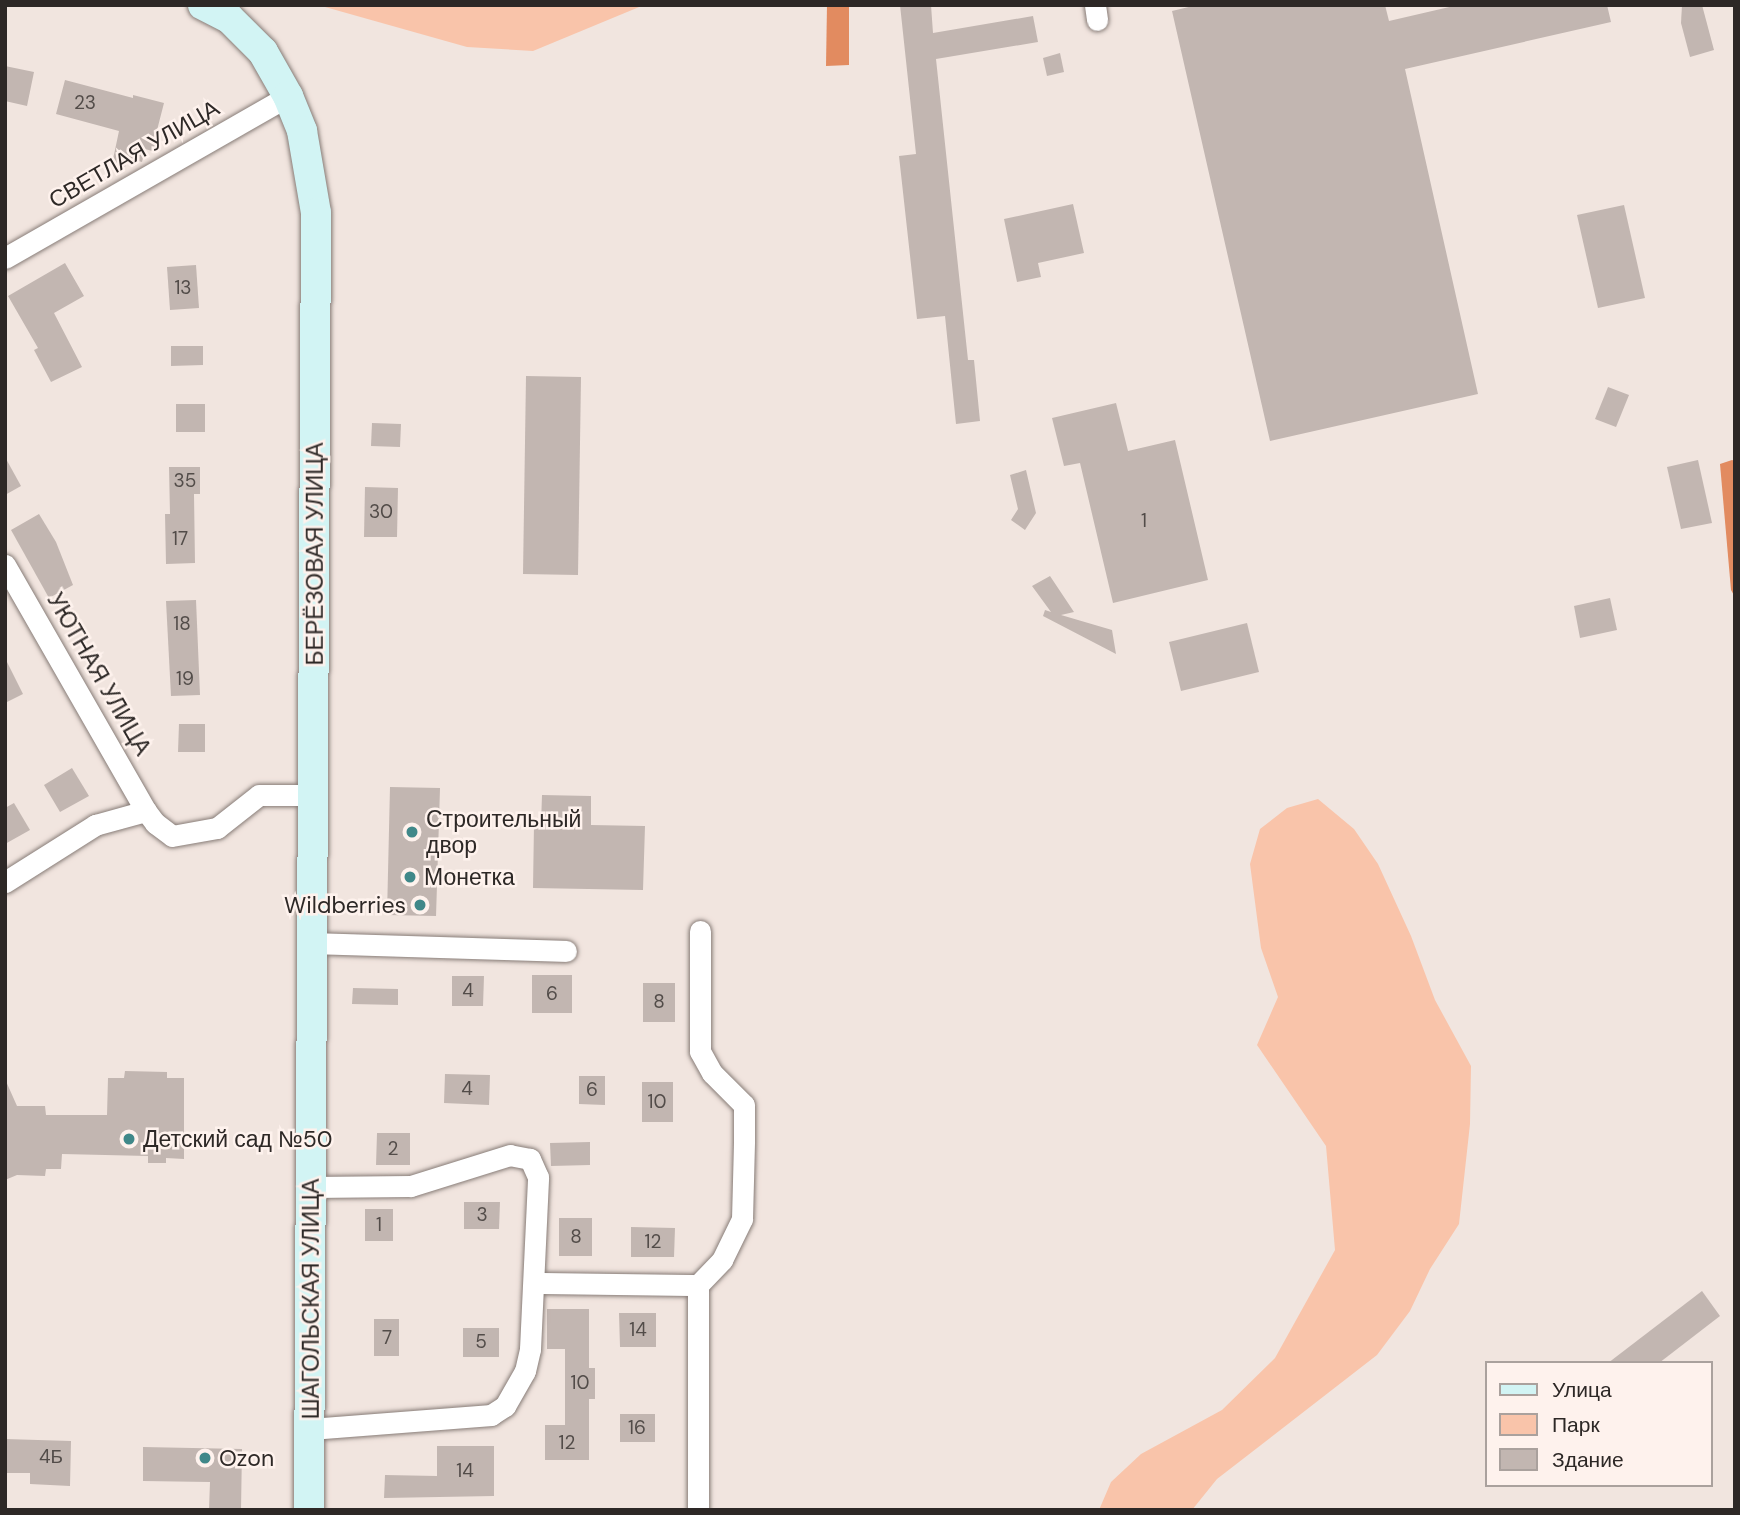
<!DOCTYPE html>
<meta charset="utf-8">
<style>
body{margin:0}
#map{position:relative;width:1740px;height:1515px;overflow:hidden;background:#f1e5df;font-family:"DM Sans",sans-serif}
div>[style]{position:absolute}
.green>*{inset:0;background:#f9c4aa}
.forest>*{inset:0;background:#e28b60}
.building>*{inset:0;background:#c2b6b1}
.roads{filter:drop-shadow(0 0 2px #877c77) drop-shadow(0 0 2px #877c77)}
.minor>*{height:21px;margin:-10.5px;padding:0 10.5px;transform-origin:10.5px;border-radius:10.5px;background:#fff}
.secondary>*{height:30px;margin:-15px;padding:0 15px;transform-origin:15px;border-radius:15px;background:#d2f4f4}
.dots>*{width:19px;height:19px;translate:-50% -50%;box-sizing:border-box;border:4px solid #fef2ed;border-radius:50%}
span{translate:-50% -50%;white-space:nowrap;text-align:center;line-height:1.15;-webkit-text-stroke:5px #fef2ed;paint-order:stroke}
.number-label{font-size:19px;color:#524c49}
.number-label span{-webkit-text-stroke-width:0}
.street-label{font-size:23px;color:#2d2826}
.poi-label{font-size:23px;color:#2d2826}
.left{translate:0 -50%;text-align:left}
.right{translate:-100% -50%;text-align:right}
.frame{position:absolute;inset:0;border:7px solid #2d2826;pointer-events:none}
.legend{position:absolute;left:1485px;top:1361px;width:228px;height:126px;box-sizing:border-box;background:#fef2ed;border:2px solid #aaa19d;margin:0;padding:9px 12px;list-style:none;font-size:21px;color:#2d2826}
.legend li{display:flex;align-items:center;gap:14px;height:35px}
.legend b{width:35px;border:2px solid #aaa19d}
</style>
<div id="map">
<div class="green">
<i style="clip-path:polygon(318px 5px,644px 5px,533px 51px,467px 47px)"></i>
<i style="clip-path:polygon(1318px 799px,1354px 829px,1378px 864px,1411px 936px,1435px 1000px,1471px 1066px,1470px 1124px,1459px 1224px,1430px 1269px,1410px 1311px,1377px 1355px,1217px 1479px,1192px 1510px,1099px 1510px,1111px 1482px,1141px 1454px,1222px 1410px,1275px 1358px,1335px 1250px,1326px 1146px,1257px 1045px,1278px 997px,1261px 948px,1250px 864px,1260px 829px,1287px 808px)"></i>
</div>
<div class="forest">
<i style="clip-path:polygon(827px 5px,849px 5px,849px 65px,826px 66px)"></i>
<i style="clip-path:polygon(1732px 460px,1735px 461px,1735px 597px,1731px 590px,1720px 464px)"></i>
</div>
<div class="building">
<i style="clip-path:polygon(900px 5px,931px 5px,933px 33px,1033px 16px,1038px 42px,936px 59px,968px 360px,974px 360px,980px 421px,956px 424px,945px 316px,917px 319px,899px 156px,916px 154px)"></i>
<i style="clip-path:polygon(1197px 5px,1385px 5px,1389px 21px,1458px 5px,1607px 5px,1611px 22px,1405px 69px,1478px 394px,1270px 441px,1172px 11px)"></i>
<i style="clip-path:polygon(1682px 5px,1702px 5px,1714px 50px,1690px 57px,1681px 23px)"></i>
<i style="clip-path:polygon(1060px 53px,1064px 72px,1047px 76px,1043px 58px)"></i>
<i style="clip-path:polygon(5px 66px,34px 72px,27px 106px,5px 101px)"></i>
<i style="clip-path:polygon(65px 80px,133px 98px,133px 95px,164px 103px,155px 138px,159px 139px,156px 152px,145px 149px,142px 162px,128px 158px,125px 167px,112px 164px,119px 131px,56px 114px)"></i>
<i style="clip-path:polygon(1073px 204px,1084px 253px,1038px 263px,1041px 277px,1017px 282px,1004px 219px)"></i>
<i style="clip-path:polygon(1624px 205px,1645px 298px,1598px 308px,1577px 215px)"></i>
<i style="clip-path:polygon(65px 263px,84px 296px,54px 313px,82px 367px,51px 382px,34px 350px,38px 348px,8px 296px)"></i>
<i style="clip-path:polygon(196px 265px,199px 308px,170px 310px,167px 267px)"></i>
<i style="clip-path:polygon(171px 346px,203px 346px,203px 365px,171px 366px)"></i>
<i style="clip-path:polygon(526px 376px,581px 377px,578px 575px,523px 574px)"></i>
<i style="clip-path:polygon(1608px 387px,1629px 395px,1616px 427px,1595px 419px)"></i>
<i style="clip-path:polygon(1116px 403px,1128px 451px,1175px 440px,1208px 580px,1113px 603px,1080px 463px,1064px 466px,1052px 418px)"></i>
<i style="clip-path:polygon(176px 404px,205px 404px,205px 432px,176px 432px)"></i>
<i style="clip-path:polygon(372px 423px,401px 424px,400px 447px,371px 446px)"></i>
<i style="clip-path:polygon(5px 457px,21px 486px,5px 495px)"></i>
<i style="clip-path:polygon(1698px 460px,1712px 523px,1681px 529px,1667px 467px)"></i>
<i style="clip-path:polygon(169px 467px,200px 467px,200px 494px,194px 494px,195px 563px,166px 564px,165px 514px,170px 514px)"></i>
<i style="clip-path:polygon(1026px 470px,1036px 513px,1025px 530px,1011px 520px,1018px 509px,1010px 475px)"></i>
<i style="clip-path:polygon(365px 487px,398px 488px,397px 537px,364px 537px)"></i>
<i style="clip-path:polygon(39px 514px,56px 542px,73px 585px,49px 598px,11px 530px)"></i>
<i style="clip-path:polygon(1050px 576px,1074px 612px,1061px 615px,1112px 630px,1116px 654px,1043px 616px,1045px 610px,1051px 612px,1032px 586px)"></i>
<i style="clip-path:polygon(1610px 598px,1617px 630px,1580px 638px,1574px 606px)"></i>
<i style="clip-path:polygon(196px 600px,200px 695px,171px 696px,166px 601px)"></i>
<i style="clip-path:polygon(1247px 623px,1259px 672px,1181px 691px,1169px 642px)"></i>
<i style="clip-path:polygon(5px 658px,23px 694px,5px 703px)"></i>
<i style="clip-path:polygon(179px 724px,205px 724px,205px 752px,178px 752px)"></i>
<i style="clip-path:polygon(72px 768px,89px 796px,60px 812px,44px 785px)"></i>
<i style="clip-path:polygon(390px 787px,440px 788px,436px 916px,387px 915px)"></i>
<i style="clip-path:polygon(542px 795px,591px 796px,591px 825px,645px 826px,643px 890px,533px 888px,534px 824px,541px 824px)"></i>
<i style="clip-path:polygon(14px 803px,30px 830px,5px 844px,5px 808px)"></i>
<i style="clip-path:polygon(532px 975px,572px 975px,572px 1013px,532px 1013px)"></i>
<i style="clip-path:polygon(452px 976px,484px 976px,483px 1006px,452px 1006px)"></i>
<i style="clip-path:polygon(643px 983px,675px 983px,675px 1022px,643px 1022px)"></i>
<i style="clip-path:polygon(353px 988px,398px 989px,398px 1005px,352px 1004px)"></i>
<i style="clip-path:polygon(125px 1071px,167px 1072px,167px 1078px,184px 1078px,184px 1159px,166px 1158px,166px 1163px,148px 1163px,148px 1156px,62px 1154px,61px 1169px,46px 1169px,45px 1176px,17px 1175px,5px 1180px,5px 1079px,17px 1106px,45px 1106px,46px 1115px,107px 1115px,108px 1078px,124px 1078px)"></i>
<i style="clip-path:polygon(445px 1074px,490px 1075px,489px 1105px,444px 1103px)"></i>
<i style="clip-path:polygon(579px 1076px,605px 1076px,605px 1105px,579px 1104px)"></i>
<i style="clip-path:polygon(642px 1082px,673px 1082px,673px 1122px,642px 1122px)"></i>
<i style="clip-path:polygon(377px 1133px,410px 1133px,410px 1165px,376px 1165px)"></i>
<i style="clip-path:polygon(590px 1142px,590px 1165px,551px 1166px,550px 1143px)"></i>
<i style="clip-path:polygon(464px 1202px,500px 1202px,499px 1229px,464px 1229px)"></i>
<i style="clip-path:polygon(365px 1209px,393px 1209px,393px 1241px,365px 1241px)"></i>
<i style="clip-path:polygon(559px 1218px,592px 1218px,592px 1256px,559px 1256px)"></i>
<i style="clip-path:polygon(631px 1227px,675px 1228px,674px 1257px,631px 1257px)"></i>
<i style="clip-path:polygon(1702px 1291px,1720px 1316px,1659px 1363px,1608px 1363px)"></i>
<i style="clip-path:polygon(547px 1309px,589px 1309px,589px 1368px,595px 1368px,595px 1399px,589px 1399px,589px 1460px,545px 1460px,545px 1425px,565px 1425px,565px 1349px,547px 1349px)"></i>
<i style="clip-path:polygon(619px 1313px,656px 1313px,656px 1347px,620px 1347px)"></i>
<i style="clip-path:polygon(374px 1319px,399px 1319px,399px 1356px,374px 1356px)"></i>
<i style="clip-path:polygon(463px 1328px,499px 1328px,499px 1357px,463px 1357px)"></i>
<i style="clip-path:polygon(620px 1414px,655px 1414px,655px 1442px,620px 1442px)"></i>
<i style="clip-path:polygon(5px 1439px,71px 1441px,70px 1486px,30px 1484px,30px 1473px,5px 1473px)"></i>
<i style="clip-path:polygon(437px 1446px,494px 1446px,494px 1496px,384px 1498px,385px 1475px,437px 1476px)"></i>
<i style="clip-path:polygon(143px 1447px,242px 1449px,241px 1510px,209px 1510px,210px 1482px,143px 1481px)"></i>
</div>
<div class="roads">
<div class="minor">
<i style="left:1095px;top:5px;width:15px;rotate:82deg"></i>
<i style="left:5px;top:258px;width:326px;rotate:-29.8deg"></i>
<i style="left:5px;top:565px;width:284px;rotate:60.2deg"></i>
<i style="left:5px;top:882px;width:107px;rotate:-32.3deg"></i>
<i style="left:95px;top:825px;width:53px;rotate:-15.4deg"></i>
<i style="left:146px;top:811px;width:15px;rotate:53deg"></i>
<i style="left:155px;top:823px;width:21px;rotate:37deg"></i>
<i style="left:172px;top:836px;width:46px;rotate:-10.1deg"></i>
<i style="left:217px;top:828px;width:53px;rotate:-38.2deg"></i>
<i style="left:259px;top:795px;width:55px"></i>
<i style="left:313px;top:943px;width:253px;rotate:1.8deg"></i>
<i style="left:534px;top:1283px;width:164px;rotate:0.7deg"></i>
<i style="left:310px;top:1429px;width:182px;rotate:-4.4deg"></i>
<i style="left:491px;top:1415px;width:17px;rotate:-33deg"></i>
<i style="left:505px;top:1406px;width:40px;rotate:-60.3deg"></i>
<i style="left:525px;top:1371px;width:23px;rotate:-77deg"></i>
<i style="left:530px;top:1349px;width:172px;rotate:-87.3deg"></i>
<i style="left:538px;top:1177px;width:20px;rotate:-114deg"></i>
<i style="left:530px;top:1159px;width:20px;rotate:-169deg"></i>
<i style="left:510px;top:1155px;width:104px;rotate:162.6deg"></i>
<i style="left:411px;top:1186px;width:99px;rotate:179.4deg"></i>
<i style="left:698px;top:1510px;width:225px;rotate:-90deg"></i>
<i style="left:698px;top:1285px;width:35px;rotate:-46deg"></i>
<i style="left:722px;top:1260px;width:46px;rotate:-64deg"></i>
<i style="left:742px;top:1219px;width:78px;rotate:-88.5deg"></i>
<i style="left:744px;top:1141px;width:36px;rotate:-90deg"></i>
<i style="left:744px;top:1105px;width:45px;rotate:-135deg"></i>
<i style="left:712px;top:1073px;width:25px;rotate:-119deg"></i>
<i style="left:700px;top:1051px;width:120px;rotate:-90deg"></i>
</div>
<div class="secondary">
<i style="left:203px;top:5px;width:29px;rotate:27deg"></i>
<i style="left:229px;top:18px;width:48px;rotate:45deg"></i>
<i style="left:263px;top:52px;width:51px;rotate:60.4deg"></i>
<i style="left:288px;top:96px;width:38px;rotate:68deg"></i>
<i style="left:302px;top:131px;width:83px;rotate:80.3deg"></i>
<i style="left:316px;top:213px;width:1297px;rotate:90.31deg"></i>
</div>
</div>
<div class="dots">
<i style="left:412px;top:832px;background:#408889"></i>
<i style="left:410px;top:877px;background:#408889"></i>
<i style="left:420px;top:905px;background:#408889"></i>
<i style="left:129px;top:1139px;background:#408889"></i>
<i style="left:205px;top:1458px;background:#408889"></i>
</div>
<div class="number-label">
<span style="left:85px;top:103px">23</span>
<span style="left:183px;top:288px">13</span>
<span style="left:185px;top:481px">35</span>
<span style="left:381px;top:512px">30</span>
<span style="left:1144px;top:521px">1</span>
<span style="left:180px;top:539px">17</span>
<span style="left:182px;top:624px">18</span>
<span style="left:185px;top:679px">19</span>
<span style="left:468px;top:991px">4</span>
<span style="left:552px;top:994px">6</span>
<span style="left:659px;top:1002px">8</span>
<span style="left:467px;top:1089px">4</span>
<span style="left:592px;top:1090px">6</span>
<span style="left:657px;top:1102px">10</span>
<span style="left:393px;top:1149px">2</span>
<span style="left:482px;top:1215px">3</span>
<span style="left:379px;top:1225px">1</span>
<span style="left:576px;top:1237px">8</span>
<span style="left:653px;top:1242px">12</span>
<span style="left:638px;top:1330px">14</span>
<span style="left:387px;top:1338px">7</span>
<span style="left:481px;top:1342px">5</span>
<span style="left:580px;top:1383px">10</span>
<span style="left:637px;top:1428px">16</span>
<span style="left:567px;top:1443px">12</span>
<span style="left:51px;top:1457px">4Б</span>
<span style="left:465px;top:1471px">14</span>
</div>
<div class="street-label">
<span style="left:134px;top:154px;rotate:-30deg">СВЕТЛАЯ УЛИЦА</span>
<span style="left:315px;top:554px;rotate:-90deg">БЕРЁЗОВАЯ УЛИЦА</span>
<span style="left:99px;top:674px;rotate:60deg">УЮТНАЯ УЛИЦА</span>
<span style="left:311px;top:1299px;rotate:-90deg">ШАГОЛЬСКАЯ УЛИЦА</span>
</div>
<div class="poi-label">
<span class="left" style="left:426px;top:832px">Строительный<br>двор</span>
<span class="left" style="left:424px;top:877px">Монетка</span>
<span class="right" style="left:406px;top:905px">Wildberries</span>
<span class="left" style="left:143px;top:1139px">Детский сад №50</span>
<span class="left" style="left:219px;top:1458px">Ozon</span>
</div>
<div class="frame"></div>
<ul class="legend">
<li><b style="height:9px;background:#d2f4f4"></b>Улица</li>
<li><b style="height:19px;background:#f9c4aa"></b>Парк</li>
<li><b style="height:19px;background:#c2b6b1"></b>Здание</li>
</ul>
</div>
